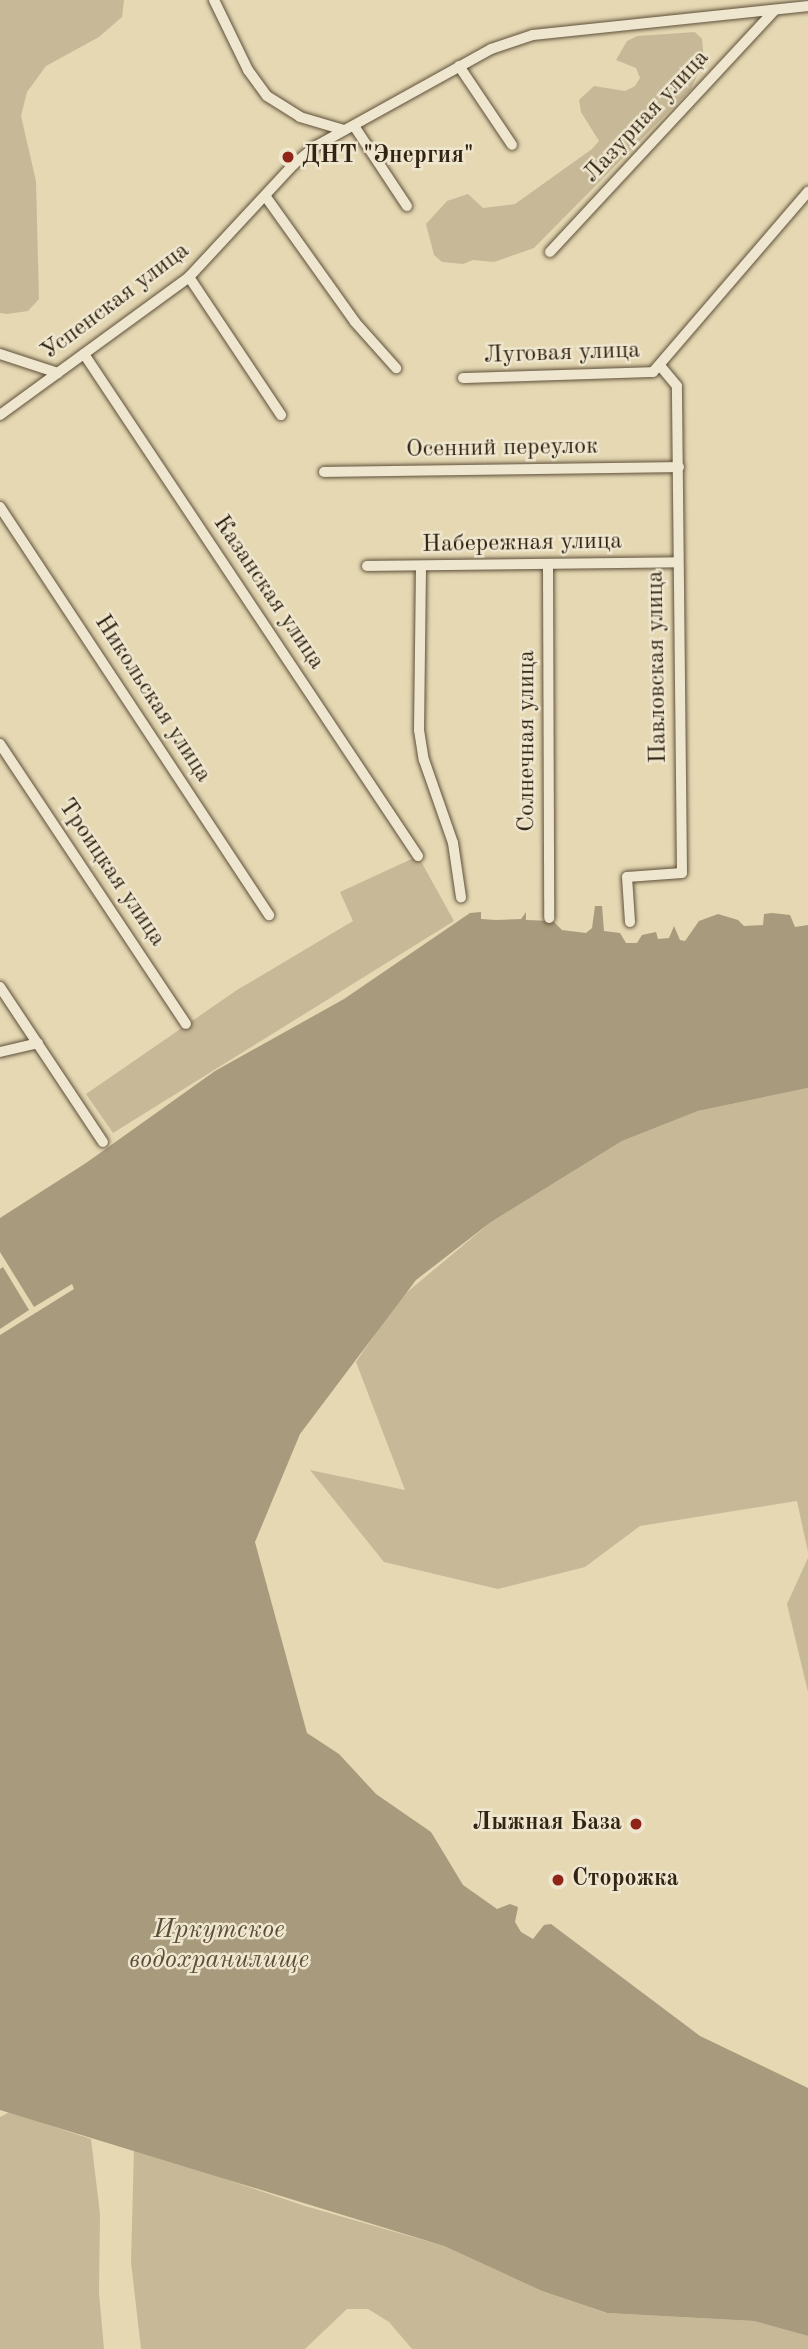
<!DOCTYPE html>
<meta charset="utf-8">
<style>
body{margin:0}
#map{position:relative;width:808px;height:2349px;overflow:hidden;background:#e5d8b3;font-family:"Old Standard TT",serif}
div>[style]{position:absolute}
.green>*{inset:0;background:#c7b998}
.water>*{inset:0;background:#a89a7c}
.pier>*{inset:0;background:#e5d8b3}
.roads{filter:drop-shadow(0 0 2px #5f503a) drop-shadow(0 0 2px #5f503a)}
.minor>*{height:10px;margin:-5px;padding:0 5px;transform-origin:5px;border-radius:5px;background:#eee6ce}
.dots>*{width:19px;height:19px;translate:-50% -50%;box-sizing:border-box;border:4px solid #eee6ce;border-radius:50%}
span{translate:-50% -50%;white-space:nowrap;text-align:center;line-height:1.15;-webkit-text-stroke:5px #eee6ce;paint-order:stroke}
.street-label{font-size:24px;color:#322312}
.poi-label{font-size:24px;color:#322312;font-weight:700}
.left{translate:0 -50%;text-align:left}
.right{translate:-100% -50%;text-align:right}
.water-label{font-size:26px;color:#5b4d37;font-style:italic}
</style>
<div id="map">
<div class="green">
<i style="clip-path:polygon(0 0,124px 0,122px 17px,99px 37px,46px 66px,27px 92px,21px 116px,36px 181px,39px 299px,28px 311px,7px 314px,0 313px)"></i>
<i style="clip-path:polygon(695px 32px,702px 39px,704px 60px,691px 89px,534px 248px,494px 262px,473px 260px,463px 264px,442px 262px,434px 255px,426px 224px,447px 201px,468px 194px,483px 208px,515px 204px,592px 149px,599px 141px,581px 112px,579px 100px,594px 86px,625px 91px,635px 86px,640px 78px,636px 68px,616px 60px,627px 41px,637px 36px)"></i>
<i style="clip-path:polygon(418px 856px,454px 921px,113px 1133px,86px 1094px,237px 990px,353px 921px,340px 892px)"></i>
<i style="clip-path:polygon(808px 1088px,808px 1552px,797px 1501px,640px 1526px,585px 1567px,498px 1589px,384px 1562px,310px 1470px,405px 1490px,356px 1362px,399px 1299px,491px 1222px,622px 1141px,698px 1111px)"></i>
<i style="clip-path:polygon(808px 1558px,808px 1692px,787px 1604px)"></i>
<i style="clip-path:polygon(10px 2112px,91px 2139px,100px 2214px,99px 2293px,104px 2349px,0 2349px,0 2117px)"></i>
<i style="clip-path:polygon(134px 2148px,305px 2206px,444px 2246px,542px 2291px,606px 2313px,754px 2321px,808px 2336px,808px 2349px,412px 2349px,389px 2322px,368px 2309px,347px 2309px,305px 2349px,141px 2349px,131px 2262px)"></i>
</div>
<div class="water">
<i style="clip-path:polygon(595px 906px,602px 906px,604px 931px,620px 933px,626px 943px,637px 943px,642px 935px,656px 932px,658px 939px,669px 938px,674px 926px,680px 940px,685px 941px,699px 921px,718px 914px,738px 920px,744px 926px,763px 925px,764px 914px,772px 913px,790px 915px,795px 927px,808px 925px,808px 1088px,698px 1111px,622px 1141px,491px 1222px,416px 1280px,300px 1434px,255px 1542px,307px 1733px,339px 1754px,376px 1794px,431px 1832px,463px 1885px,497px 1909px,510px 1904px,518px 1907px,515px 1922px,521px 1932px,533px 1939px,544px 1925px,551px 1924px,700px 2036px,808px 2088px,808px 2336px,754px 2321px,607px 2313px,542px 2291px,444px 2246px,0 2110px,0 1218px,86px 1163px,215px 1071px,344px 999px,470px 913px,481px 912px,481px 919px,496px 920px,521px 919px,526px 912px,526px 920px,553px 921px,562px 930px,586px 933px,592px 928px)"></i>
</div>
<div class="pier">
<i style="clip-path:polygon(0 1252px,34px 1307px,72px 1284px,74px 1289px,0 1335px,0 1329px,29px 1310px,3px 1267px,0 1269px)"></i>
</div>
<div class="roads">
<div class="minor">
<i style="left:214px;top:0;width:78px;rotate:64.1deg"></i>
<i style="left:248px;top:70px;width:32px;rotate:54deg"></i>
<i style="left:267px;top:96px;width:39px;rotate:32deg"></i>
<i style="left:300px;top:117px;width:46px;rotate:16.5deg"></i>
<i style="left:459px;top:66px;width:95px;rotate:56.1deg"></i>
<i style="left:354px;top:126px;width:96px;rotate:56.5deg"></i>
<i style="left:266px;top:197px;width:153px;rotate:54.5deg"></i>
<i style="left:355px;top:322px;width:62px;rotate:48.3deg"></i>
<i style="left:550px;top:252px;width:330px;rotate:-47.1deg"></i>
<i style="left:189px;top:277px;width:166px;rotate:56.3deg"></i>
<i style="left:0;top:354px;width:61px;rotate:18.1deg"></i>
<i style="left:84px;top:354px;width:603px;rotate:56.36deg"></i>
<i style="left:463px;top:378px;width:190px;rotate:-1.8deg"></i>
<i style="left:653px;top:372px;width:238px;rotate:-49.3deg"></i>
<i style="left:0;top:415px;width:234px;rotate:-36.1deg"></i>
<i style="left:189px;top:277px;width:153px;rotate:-47.1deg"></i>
<i style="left:293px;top:165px;width:30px;rotate:-40deg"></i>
<i style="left:316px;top:146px;width:200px;rotate:-29deg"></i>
<i style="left:491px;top:49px;width:44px;rotate:-18.4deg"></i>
<i style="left:533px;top:35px;width:277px;rotate:-6deg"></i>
<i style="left:324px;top:472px;width:355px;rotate:-0.8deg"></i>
<i style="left:0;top:507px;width:489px;rotate:56.6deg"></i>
<i style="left:548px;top:564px;width:354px;rotate:89.8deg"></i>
<i style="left:367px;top:566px;width:311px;rotate:-0.7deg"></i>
<i style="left:421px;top:567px;width:163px;rotate:90.7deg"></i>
<i style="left:419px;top:730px;width:30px;rotate:81deg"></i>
<i style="left:424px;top:760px;width:88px;rotate:70.7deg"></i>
<i style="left:453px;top:843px;width:55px;rotate:81.6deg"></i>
<i style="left:0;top:744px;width:336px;rotate:56.4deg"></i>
<i style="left:630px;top:922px;width:45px;rotate:-93.8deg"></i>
<i style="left:627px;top:877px;width:55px;rotate:-4.2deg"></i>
<i style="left:682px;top:873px;width:487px;rotate:-90.6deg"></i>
<i style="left:677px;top:386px;width:26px;rotate:-130deg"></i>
<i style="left:0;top:987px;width:186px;rotate:56.4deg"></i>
<i style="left:0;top:1052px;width:39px;rotate:-13deg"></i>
</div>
</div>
<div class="dots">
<i style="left:288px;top:157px;background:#8f2418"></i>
<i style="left:636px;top:1824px;background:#8f2418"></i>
<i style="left:558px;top:1880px;background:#8f2418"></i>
</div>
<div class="street-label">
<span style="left:647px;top:117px;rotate:-47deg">Лазурная улица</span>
<span style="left:116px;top:302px;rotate:-37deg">Успенская улица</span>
<span style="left:562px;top:354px;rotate:-2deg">Луговая улица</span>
<span style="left:502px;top:449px;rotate:-1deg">Осенний переулок</span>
<span style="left:522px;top:544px;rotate:-1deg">Набережная улица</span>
<span style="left:268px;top:593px;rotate:56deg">Казанская улица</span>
<span style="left:658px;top:667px;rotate:-91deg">Павловская улица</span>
<span style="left:152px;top:699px;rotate:57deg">Никольская улица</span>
<span style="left:528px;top:741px;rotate:-90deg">Солнечная улица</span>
<span style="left:111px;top:873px;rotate:56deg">Троицкая улица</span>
</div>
<div class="poi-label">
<span class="left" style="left:302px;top:157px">ДНТ "Энергия"</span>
<span class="right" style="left:622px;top:1824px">Лыжная База</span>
<span class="left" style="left:572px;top:1880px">Сторожка</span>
</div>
<div class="water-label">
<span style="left:219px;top:1946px">Иркутское<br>водохранилище</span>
</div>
</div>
